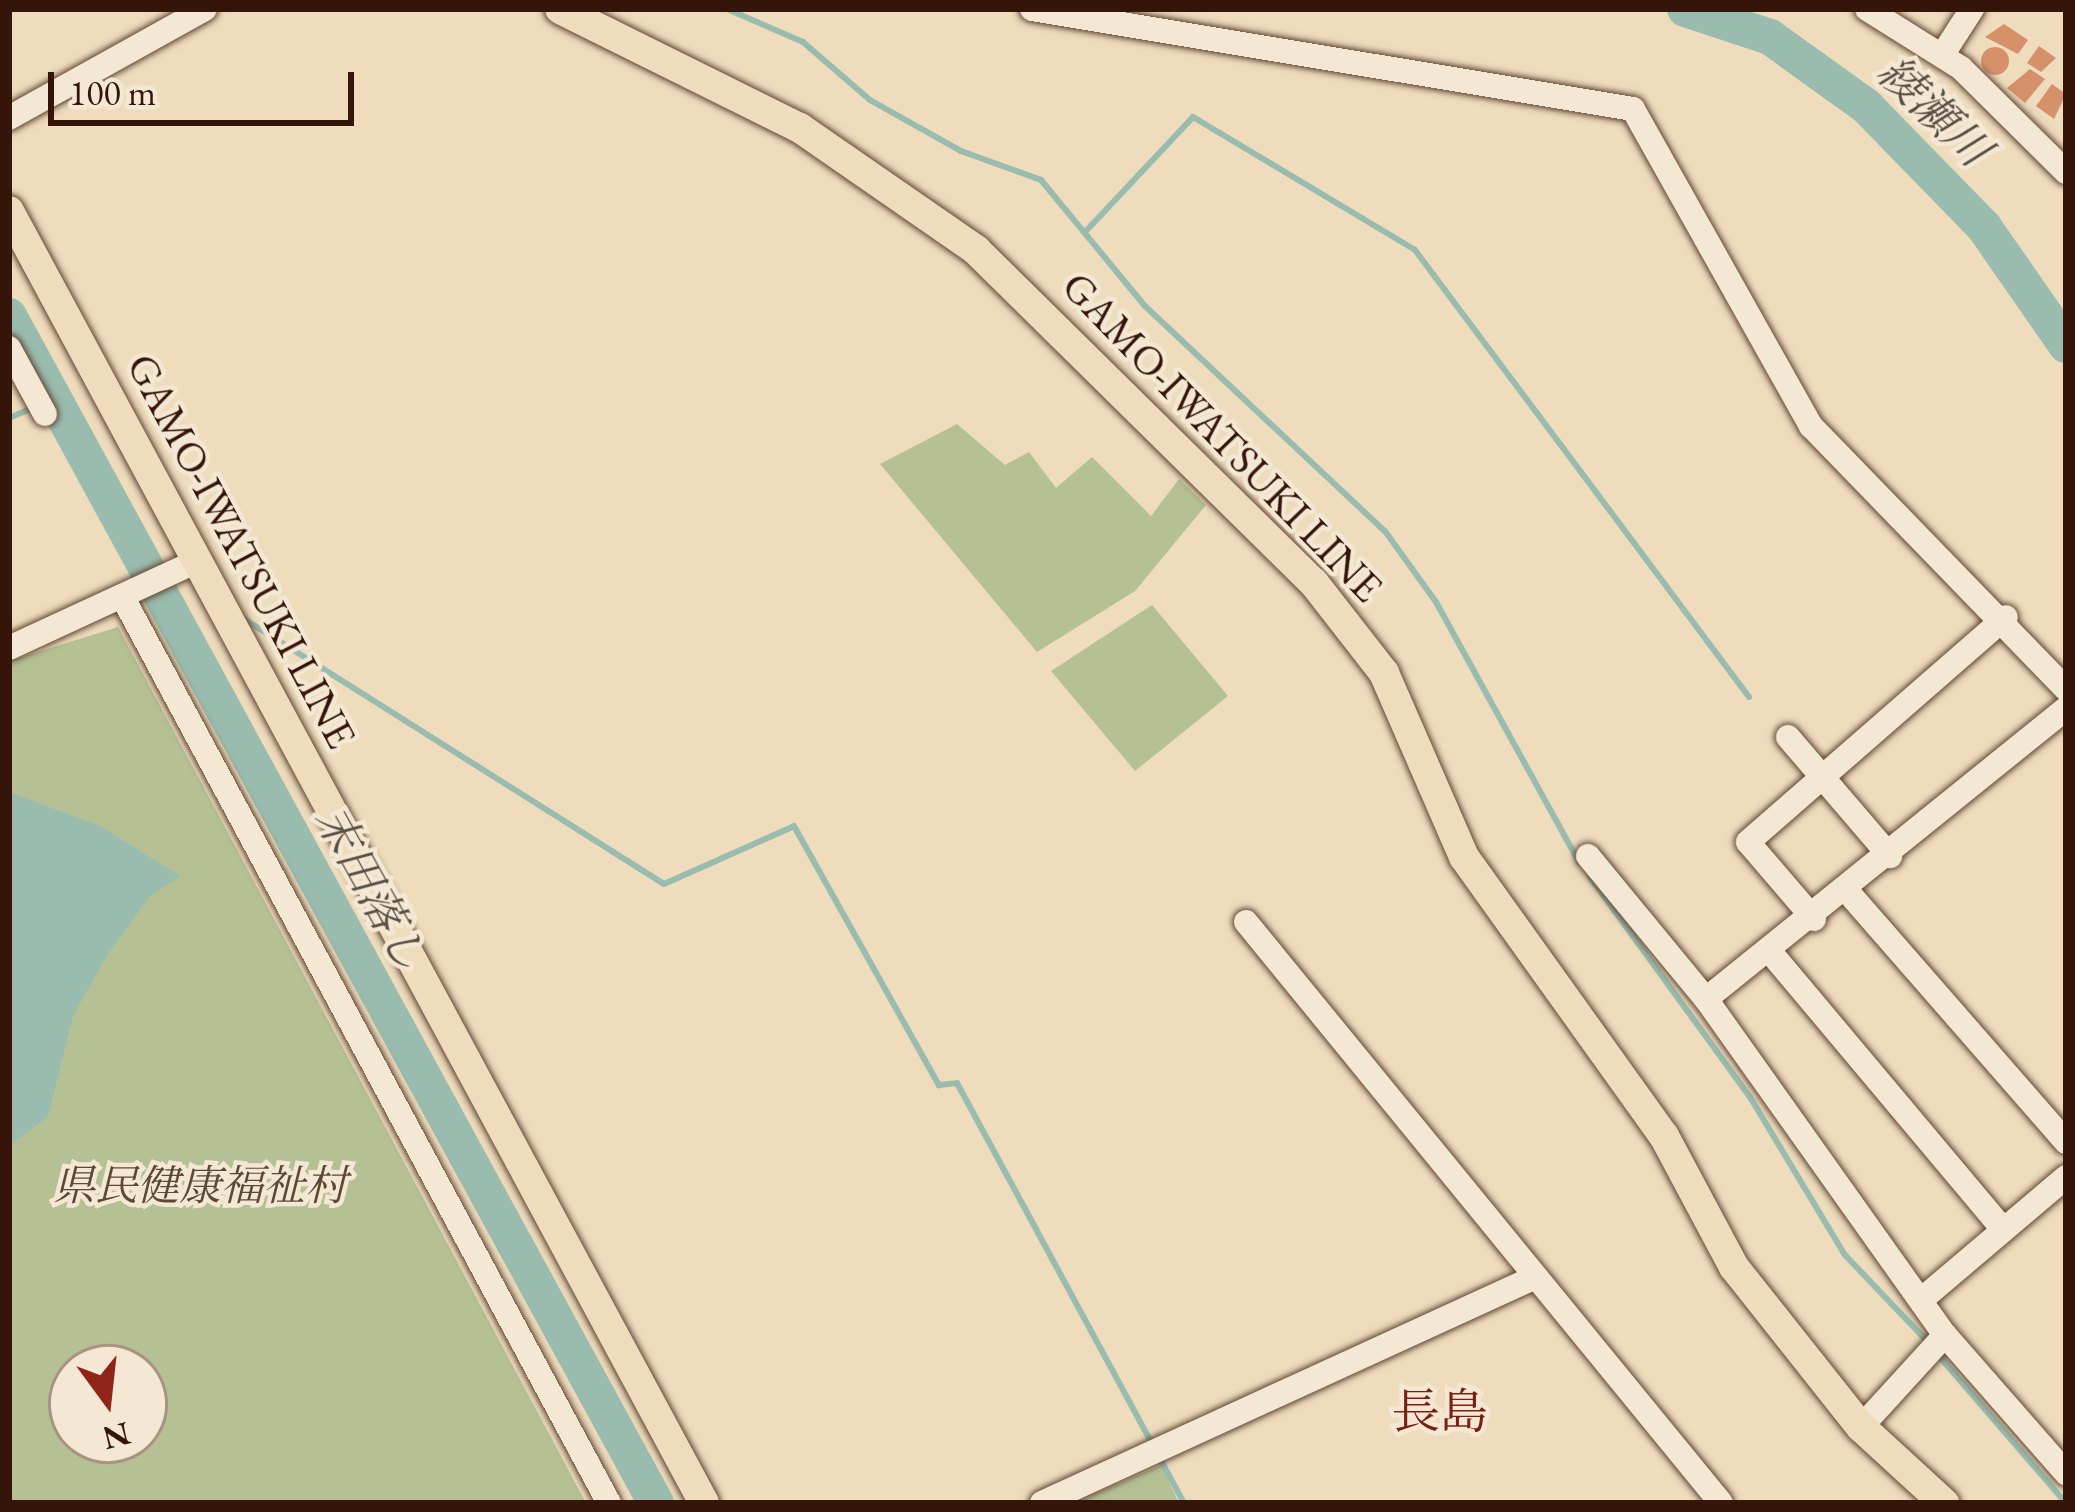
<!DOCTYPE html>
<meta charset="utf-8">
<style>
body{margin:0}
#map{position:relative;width:2075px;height:1512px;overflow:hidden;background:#eedcbd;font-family:"EB Garamond","Noto Serif JP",serif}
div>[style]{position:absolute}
.green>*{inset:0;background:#b5c194}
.water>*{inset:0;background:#99bcae}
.stream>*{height:6px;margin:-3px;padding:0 3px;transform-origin:3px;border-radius:3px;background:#99bcae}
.river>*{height:36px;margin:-18px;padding:0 18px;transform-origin:18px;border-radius:18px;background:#99bcae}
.building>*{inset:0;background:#d6916b}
.round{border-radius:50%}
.roads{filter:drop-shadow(0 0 3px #634736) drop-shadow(0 0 3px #634736)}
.minor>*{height:24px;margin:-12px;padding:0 12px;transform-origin:12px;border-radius:12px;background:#f4e8d4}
.major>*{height:30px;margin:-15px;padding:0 15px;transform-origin:15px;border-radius:15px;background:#eedcbd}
span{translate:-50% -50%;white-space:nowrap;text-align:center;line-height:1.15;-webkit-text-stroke:9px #f4e8d4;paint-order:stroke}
.street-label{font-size:42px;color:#351509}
.park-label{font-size:42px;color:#5b4933;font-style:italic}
.water-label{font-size:45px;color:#584f43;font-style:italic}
.quarter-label{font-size:48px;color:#7a1f14}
.frame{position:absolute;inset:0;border:12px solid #351509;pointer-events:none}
.north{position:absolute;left:48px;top:1344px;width:120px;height:120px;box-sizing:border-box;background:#f4e8d4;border:3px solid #a89483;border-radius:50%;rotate:165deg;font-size:33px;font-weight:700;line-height:48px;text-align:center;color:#351509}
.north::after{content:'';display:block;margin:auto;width:42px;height:54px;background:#8f2418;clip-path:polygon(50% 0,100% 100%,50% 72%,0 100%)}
.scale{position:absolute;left:48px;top:72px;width:306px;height:54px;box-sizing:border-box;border:6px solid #351509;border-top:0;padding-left:15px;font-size:36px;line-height:42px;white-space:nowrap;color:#351509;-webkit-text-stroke:9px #f4e8d4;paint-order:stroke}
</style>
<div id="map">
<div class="green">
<i style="clip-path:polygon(957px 424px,1005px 465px,1029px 452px,1056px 488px,1092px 457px,1151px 516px,1179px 479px,1206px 505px,1135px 591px,1037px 652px,880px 464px)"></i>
<i style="clip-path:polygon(1152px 605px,1228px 696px,1135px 771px,1051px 671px)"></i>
<i style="clip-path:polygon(evenodd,118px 627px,586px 1503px,9px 1503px,9px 661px,118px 627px,72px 1368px,144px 1368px,144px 1440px,72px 1440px,72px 1368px)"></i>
<i style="clip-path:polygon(1161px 1465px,1179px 1503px,1075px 1503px)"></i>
</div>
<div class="water">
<i style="clip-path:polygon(9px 792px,102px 827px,180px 876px,149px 897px,106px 957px,73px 1016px,48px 1117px,9px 1145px)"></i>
</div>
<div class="stream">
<i style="left:727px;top:9px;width:83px;rotate:23.5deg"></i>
<i style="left:803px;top:42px;width:89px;rotate:40.9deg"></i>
<i style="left:870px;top:100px;width:104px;rotate:29.3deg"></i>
<i style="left:961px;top:151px;width:85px;rotate:19.9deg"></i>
<i style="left:1041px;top:180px;width:163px;rotate:50.5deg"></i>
<i style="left:1145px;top:306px;width:329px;rotate:43.2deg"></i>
<i style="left:1385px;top:531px;width:87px;rotate:54.3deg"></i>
<i style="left:1436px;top:602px;width:297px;rotate:61.2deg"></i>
<i style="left:1086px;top:231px;width:156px;rotate:-46.8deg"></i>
<i style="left:1193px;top:117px;width:259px;rotate:30.9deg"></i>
<i style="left:1415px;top:250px;width:558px;rotate:53.23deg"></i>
<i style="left:9px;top:418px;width:25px;rotate:-23deg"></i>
<i style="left:126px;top:544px;width:45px;rotate:32.3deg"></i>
<i style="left:241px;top:617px;width:500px;rotate:32.26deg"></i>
<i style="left:664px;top:884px;width:142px;rotate:-24deg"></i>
<i style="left:794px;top:826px;width:297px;rotate:60.8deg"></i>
<i style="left:939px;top:1085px;width:18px;rotate:-6deg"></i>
<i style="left:957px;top:1083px;width:414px;rotate:61.6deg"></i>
<i style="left:1590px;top:877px;width:272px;rotate:54deg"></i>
<i style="left:1750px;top:1097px;width:184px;rotate:59deg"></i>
<i style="left:1845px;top:1255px;width:119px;rotate:46.4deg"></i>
<i style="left:1939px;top:1356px;width:194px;rotate:49.2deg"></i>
<i style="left:1160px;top:1459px;width:50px;rotate:61.4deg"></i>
</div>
<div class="river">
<i style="left:1685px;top:9px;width:89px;rotate:18.2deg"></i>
<i style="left:1770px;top:37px;width:118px;rotate:35.7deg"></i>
<i style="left:1866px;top:106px;width:169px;rotate:45.7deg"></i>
<i style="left:1984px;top:227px;width:144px;rotate:55.2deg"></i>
<i style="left:9px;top:316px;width:1352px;rotate:61.41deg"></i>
</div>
<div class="building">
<i style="clip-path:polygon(2004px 24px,2028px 40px,2018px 54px,1985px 37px)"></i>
<i style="clip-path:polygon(2039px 46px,2056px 58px,2041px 72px,2027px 63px)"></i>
<i class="round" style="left:1981px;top:47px;width:28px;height:28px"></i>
<i style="clip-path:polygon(2030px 69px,2045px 79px,2025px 103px,2007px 88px)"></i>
<i style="clip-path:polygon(2052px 84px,2066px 94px,2054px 119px,2036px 106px)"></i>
</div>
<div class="roads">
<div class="minor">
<i style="left:1032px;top:9px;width:609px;rotate:9.45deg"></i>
<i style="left:1633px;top:109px;width:364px;rotate:60.7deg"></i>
<i style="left:1811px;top:426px;width:366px;rotate:45.9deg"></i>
<i style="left:1867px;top:9px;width:111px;rotate:32.1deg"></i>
<i style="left:1961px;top:68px;width:148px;rotate:44.7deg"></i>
<i style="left:1943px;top:54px;width:54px;rotate:-57.2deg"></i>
<i style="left:9px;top:118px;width:224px;rotate:-29.1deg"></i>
<i style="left:9px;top:348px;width:75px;rotate:61.4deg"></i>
<i style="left:122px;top:596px;width:1029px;rotate:61.77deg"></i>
<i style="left:9px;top:648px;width:207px;rotate:-24.8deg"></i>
<i style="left:1788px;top:737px;width:157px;rotate:49.4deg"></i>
<i style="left:1588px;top:856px;width:185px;rotate:50.5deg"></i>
<i style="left:1706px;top:999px;width:412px;rotate:54.6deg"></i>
<i style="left:1945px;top:1335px;width:125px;rotate:132.4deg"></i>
<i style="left:1847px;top:891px;width:333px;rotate:48.9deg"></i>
<i style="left:1814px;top:919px;width:101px;rotate:-130.6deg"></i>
<i style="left:1748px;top:842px;width:342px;rotate:-41.1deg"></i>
<i style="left:1246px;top:922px;width:750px;rotate:50.73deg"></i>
<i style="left:1772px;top:954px;width:359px;rotate:50deg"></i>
<i style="left:1706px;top:999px;width:462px;rotate:-38.9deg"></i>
<i style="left:1921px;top:1300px;width:190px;rotate:-40.3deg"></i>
<i style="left:1945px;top:1335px;width:184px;rotate:48.8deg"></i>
<i style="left:1042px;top:1503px;width:538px;rotate:-24.61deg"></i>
</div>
<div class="major">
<i style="left:560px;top:9px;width:268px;rotate:26.4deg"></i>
<i style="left:800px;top:128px;width:214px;rotate:34.7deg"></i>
<i style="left:976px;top:250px;width:474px;rotate:44.6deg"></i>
<i style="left:1314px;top:583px;width:114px;rotate:52.1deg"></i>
<i style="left:1384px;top:673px;width:201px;rotate:66.5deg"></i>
<i style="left:1464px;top:857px;width:343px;rotate:54.4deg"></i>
<i style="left:1664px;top:1136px;width:149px;rotate:61.9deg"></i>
<i style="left:1734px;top:1267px;width:204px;rotate:51.6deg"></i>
<i style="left:1861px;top:1427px;width:113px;rotate:42.5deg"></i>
<i style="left:9px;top:211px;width:1467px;rotate:61.72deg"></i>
</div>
</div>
<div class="street-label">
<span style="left:1222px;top:437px;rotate:46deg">GAMO-IWATSUKI LINE</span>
<span style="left:241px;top:551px;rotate:62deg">GAMO-IWATSUKI LINE</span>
</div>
<div class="park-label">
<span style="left:200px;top:1186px">県民健康福祉村</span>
</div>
<div class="water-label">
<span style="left:1934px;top:111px;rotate:44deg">綾瀬川</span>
<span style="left:371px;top:888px;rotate:61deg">末田落し</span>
</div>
<div class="quarter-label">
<span style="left:1440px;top:1412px">長島</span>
</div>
<div class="frame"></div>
<div class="north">N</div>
<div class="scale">100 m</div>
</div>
